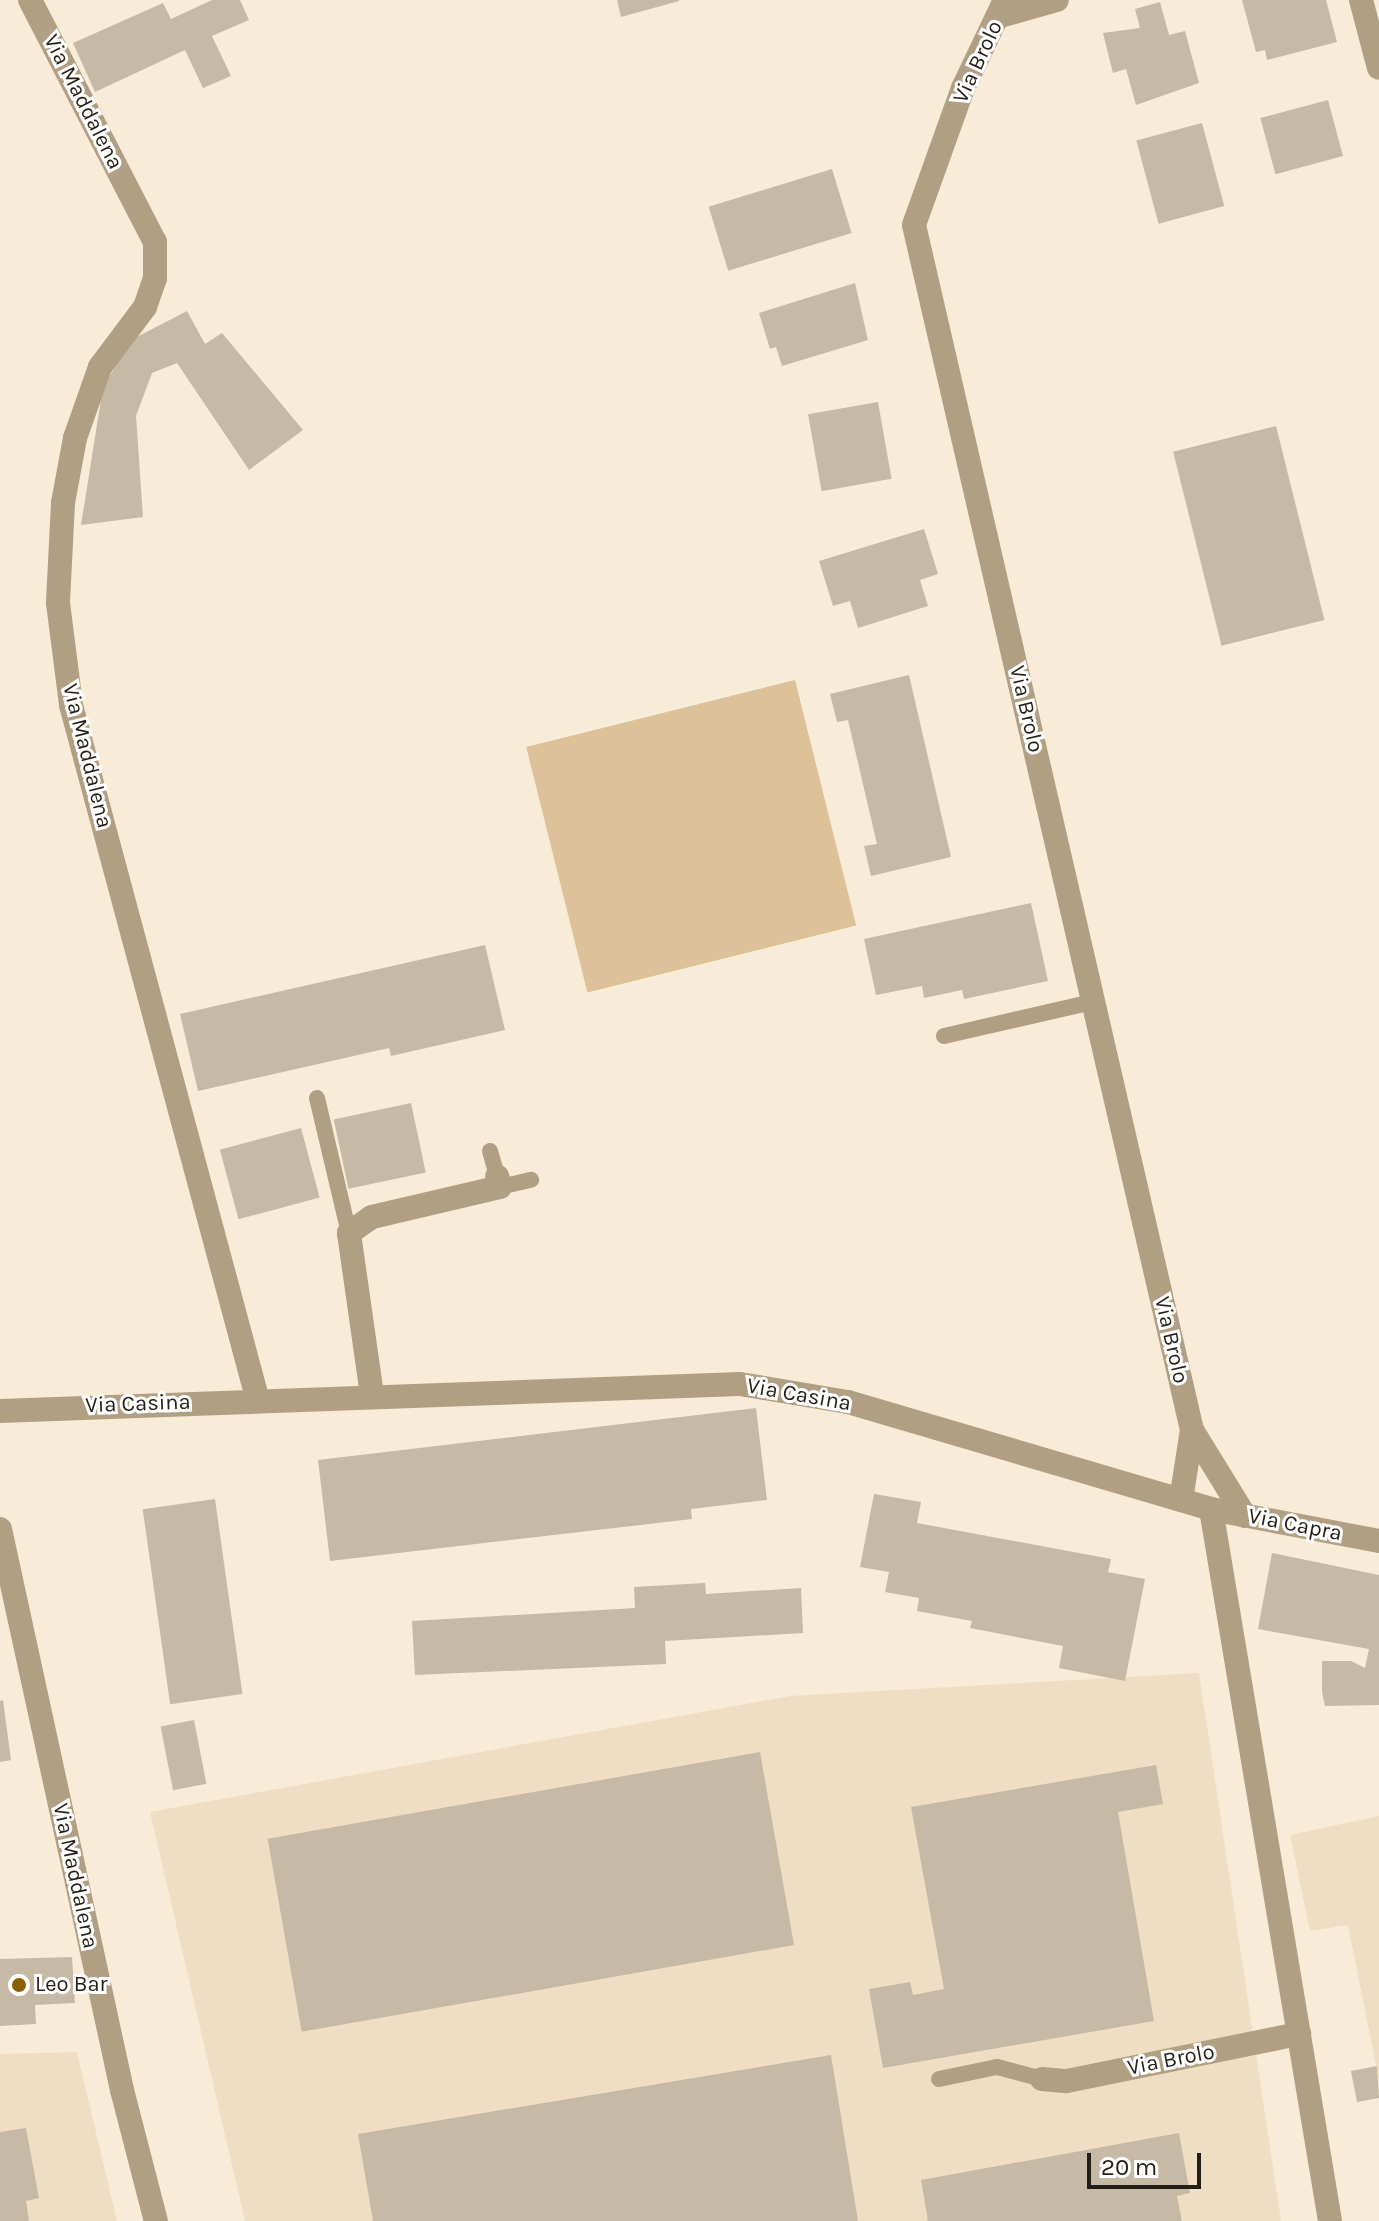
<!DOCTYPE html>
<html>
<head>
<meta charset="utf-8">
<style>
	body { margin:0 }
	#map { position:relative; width:1379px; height:2221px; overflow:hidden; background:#f8ebd7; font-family:Karla,sans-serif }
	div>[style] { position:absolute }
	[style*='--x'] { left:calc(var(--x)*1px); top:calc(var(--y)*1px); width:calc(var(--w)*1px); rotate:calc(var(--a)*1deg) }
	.built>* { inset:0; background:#efdec3 }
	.green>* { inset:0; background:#ddc299; transform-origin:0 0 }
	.building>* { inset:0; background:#c6baa6; transform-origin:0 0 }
	.lane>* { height:16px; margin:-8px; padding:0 8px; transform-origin:8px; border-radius:8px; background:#b19f84 }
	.street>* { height:24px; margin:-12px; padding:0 12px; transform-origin:12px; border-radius:12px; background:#b19f84 }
	.dots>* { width:22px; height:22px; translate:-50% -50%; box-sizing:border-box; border:4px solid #fff; border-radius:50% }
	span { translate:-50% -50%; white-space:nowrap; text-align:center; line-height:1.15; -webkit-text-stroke:6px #fff; paint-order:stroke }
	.street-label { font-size:22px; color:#231f17 }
	.poi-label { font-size:22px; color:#231f17 }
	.left { translate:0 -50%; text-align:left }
	.scale { position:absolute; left:1087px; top:2153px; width:114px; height:36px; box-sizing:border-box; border:4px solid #231f17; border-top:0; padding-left:10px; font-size:24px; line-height:28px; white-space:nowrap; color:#231f17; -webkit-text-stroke:6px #fff; paint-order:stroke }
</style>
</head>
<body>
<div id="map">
	<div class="built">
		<i style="clip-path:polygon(1199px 1673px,1281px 2221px,245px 2221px,150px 1812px,790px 1696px)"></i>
		<i style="clip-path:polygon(1379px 1816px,1379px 2080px,1348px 1925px,1310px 1931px,1290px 1835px)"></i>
		<i style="clip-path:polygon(77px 2052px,117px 2221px,0 2221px,0 2054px)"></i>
	</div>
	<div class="green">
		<i style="left:795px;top:680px;width:253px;height:277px;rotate:76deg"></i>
	</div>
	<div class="building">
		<i style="clip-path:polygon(212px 0,240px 0,249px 20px,212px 36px,231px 76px,203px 88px,185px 50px,95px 92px,73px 43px,163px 3px,171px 19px)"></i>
		<i style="clip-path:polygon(617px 0,679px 0,679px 1px,621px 17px)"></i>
		<i style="clip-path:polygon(1242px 0,1326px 0,1337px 42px,1267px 60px,1265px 50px,1256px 52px)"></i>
		<i style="clip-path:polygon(1160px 2px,1169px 35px,1185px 31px,1199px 83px,1136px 105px,1126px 69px,1113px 73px,1103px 33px,1140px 28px,1135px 9px)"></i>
		<i style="left:1328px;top:100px;width:58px;height:70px;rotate:75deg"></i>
		<i style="left:1202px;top:123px;width:86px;height:68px;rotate:75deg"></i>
		<i style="left:832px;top:169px;width:67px;height:129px;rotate:73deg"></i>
		<i style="clip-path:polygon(855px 283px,868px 340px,782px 366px,776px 347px,770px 349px,759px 313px)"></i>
		<i style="clip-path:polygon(187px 311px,205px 344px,222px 333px,303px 430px,249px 470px,177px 363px,152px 373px,136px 416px,143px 517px,81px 525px,103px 387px,131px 340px)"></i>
		<i style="left:878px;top:402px;width:78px;height:71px;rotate:80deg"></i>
		<i style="left:1276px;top:426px;width:200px;height:106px;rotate:76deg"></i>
		<i style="clip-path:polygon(924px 529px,938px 574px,920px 580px,928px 606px,858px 628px,850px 601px,833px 606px,819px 561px)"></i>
		<i style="clip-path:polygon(909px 675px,951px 857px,871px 876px,864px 846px,877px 844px,848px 720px,837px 722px,830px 694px)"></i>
		<i style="clip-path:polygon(1031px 903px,1048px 981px,964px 999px,962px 990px,924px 998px,922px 986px,876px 995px,864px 939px)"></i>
		<i style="clip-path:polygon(485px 945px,505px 1030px,391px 1056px,389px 1048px,198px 1091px,180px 1014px)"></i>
		<i style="left:411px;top:1103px;width:71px;height:79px;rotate:78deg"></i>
		<i style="left:301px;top:1128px;width:72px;height:84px;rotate:75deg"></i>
		<i style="clip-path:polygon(756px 1408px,767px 1500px,691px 1509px,692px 1519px,330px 1561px,318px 1460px)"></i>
		<i style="clip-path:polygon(874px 1494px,921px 1502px,917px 1523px,1111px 1559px,1108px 1572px,1145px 1579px,1125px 1681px,1059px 1668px,1063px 1646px,970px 1628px,972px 1621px,917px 1611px,919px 1598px,885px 1592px,889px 1572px,860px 1567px)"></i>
		<i style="left:215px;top:1499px;width:197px;height:73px;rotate:82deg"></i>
		<i style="clip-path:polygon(1272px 1553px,1379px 1575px,1379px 1705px,1325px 1706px,1322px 1692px,1322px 1661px,1351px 1661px,1365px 1668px,1369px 1649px,1258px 1629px)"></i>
		<i style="clip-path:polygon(705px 1583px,706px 1594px,801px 1588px,803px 1633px,665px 1641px,666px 1664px,415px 1675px,412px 1621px,635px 1608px,634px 1587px)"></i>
		<i style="clip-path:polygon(3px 1700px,11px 1760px,0 1762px,0 1701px)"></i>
		<i style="left:194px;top:1720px;width:65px;height:34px;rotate:79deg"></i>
		<i style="left:760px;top:1752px;width:196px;height:500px;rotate:80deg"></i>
		<i style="clip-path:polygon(1156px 1765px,1163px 1804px,1118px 1812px,1154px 2021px,883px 2068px,869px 1989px,910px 1982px,913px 1995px,944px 1989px,911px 1807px)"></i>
		<i style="clip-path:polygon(72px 1957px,75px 2003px,35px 2005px,36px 2024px,0 2026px,0 1959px)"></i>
		<i style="clip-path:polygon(831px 2055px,858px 2221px,373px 2221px,358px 2134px)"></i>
		<i style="clip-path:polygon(1377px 2066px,1379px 2098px,1357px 2102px,1351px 2071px)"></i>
		<i style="clip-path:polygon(26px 2128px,39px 2198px,26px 2201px,29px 2221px,0 2221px,0 2132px)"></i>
		<i style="clip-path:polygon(1179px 2133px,1190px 2193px,1177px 2196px,1182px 2221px,928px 2221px,921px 2180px)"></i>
	</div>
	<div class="lane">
		<i style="--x:944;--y:1036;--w:153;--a:-12.9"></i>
		<i style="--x:317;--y:1098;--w:139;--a:76.7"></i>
		<i style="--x:490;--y:1151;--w:26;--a:74"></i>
		<i style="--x:500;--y:1187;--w:32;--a:-13"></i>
		<i style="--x:939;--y:2079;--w:59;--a:-11.7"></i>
		<i style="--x:997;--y:2067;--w:47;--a:14.9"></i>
	</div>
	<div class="street">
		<i style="--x:30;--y:0;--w:272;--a:62.7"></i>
		<i style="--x:155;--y:242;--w:36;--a:90"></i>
		<i style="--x:155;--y:278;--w:31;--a:109"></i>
		<i style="--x:145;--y:307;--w:75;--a:126.9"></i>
		<i style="--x:100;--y:367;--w:75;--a:109.4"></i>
		<i style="--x:75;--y:438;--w:66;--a:100.5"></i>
		<i style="--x:63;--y:503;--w:100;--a:92.9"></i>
		<i style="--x:58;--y:603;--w:103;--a:82.7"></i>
		<i style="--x:71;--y:705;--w:721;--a:74.96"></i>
		<i style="--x:1005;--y:0;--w:98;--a:115.5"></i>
		<i style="--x:963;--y:88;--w:145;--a:109.7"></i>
		<i style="--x:914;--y:225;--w:1237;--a:77.01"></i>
		<i style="--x:1361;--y:0;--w:70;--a:75.2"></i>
		<i style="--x:1000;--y:16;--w:59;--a:-15.7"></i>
		<i style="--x:372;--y:1395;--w:164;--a:-98.1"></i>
		<i style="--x:349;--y:1233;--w:28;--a:-35"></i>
		<i style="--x:372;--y:1217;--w:131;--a:-13.2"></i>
		<i style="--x:500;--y:1187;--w:11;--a:-105"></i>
		<i style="--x:0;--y:1411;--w:740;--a:-2.09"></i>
		<i style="--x:740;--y:1384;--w:109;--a:9.5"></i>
		<i style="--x:848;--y:1402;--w:378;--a:16.4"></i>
		<i style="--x:1211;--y:1509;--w:171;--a:10.8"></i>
		<i style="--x:1181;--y:1500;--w:71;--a:-81.1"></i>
		<i style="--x:1192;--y:1430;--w:101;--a:58.4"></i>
		<i style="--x:1211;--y:1509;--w:722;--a:80.51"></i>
		<i style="--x:0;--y:1529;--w:574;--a:77.73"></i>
		<i style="--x:122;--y:2090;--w:135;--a:75.5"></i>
		<i style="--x:1042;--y:2079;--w:25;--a:5"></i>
		<i style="--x:1067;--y:2081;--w:237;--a:-11.5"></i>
	</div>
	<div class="dots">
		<i style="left:19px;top:1985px;background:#896000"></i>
	</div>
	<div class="street-label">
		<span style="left:978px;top:62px;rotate:-65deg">Via Brolo</span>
		<span style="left:83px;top:102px;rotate:63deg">Via Maddalena</span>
		<span style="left:1026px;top:709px;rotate:77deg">Via Brolo</span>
		<span style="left:87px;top:756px;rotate:76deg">Via Maddalena</span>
		<span style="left:1171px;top:1340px;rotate:77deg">Via Brolo</span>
		<span style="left:799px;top:1395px;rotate:10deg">Via Casina</span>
		<span style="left:138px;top:1404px;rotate:-2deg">Via Casina</span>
		<span style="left:1295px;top:1525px;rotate:11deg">Via Capra</span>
		<span style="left:75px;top:1876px;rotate:78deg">Via Maddalena</span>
		<span style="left:1171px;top:2060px;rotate:-11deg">Via Brolo</span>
	</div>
	<div class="poi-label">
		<span class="left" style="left:35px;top:1985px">Leo Bar</span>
	</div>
	<div class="scale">20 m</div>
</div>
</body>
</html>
